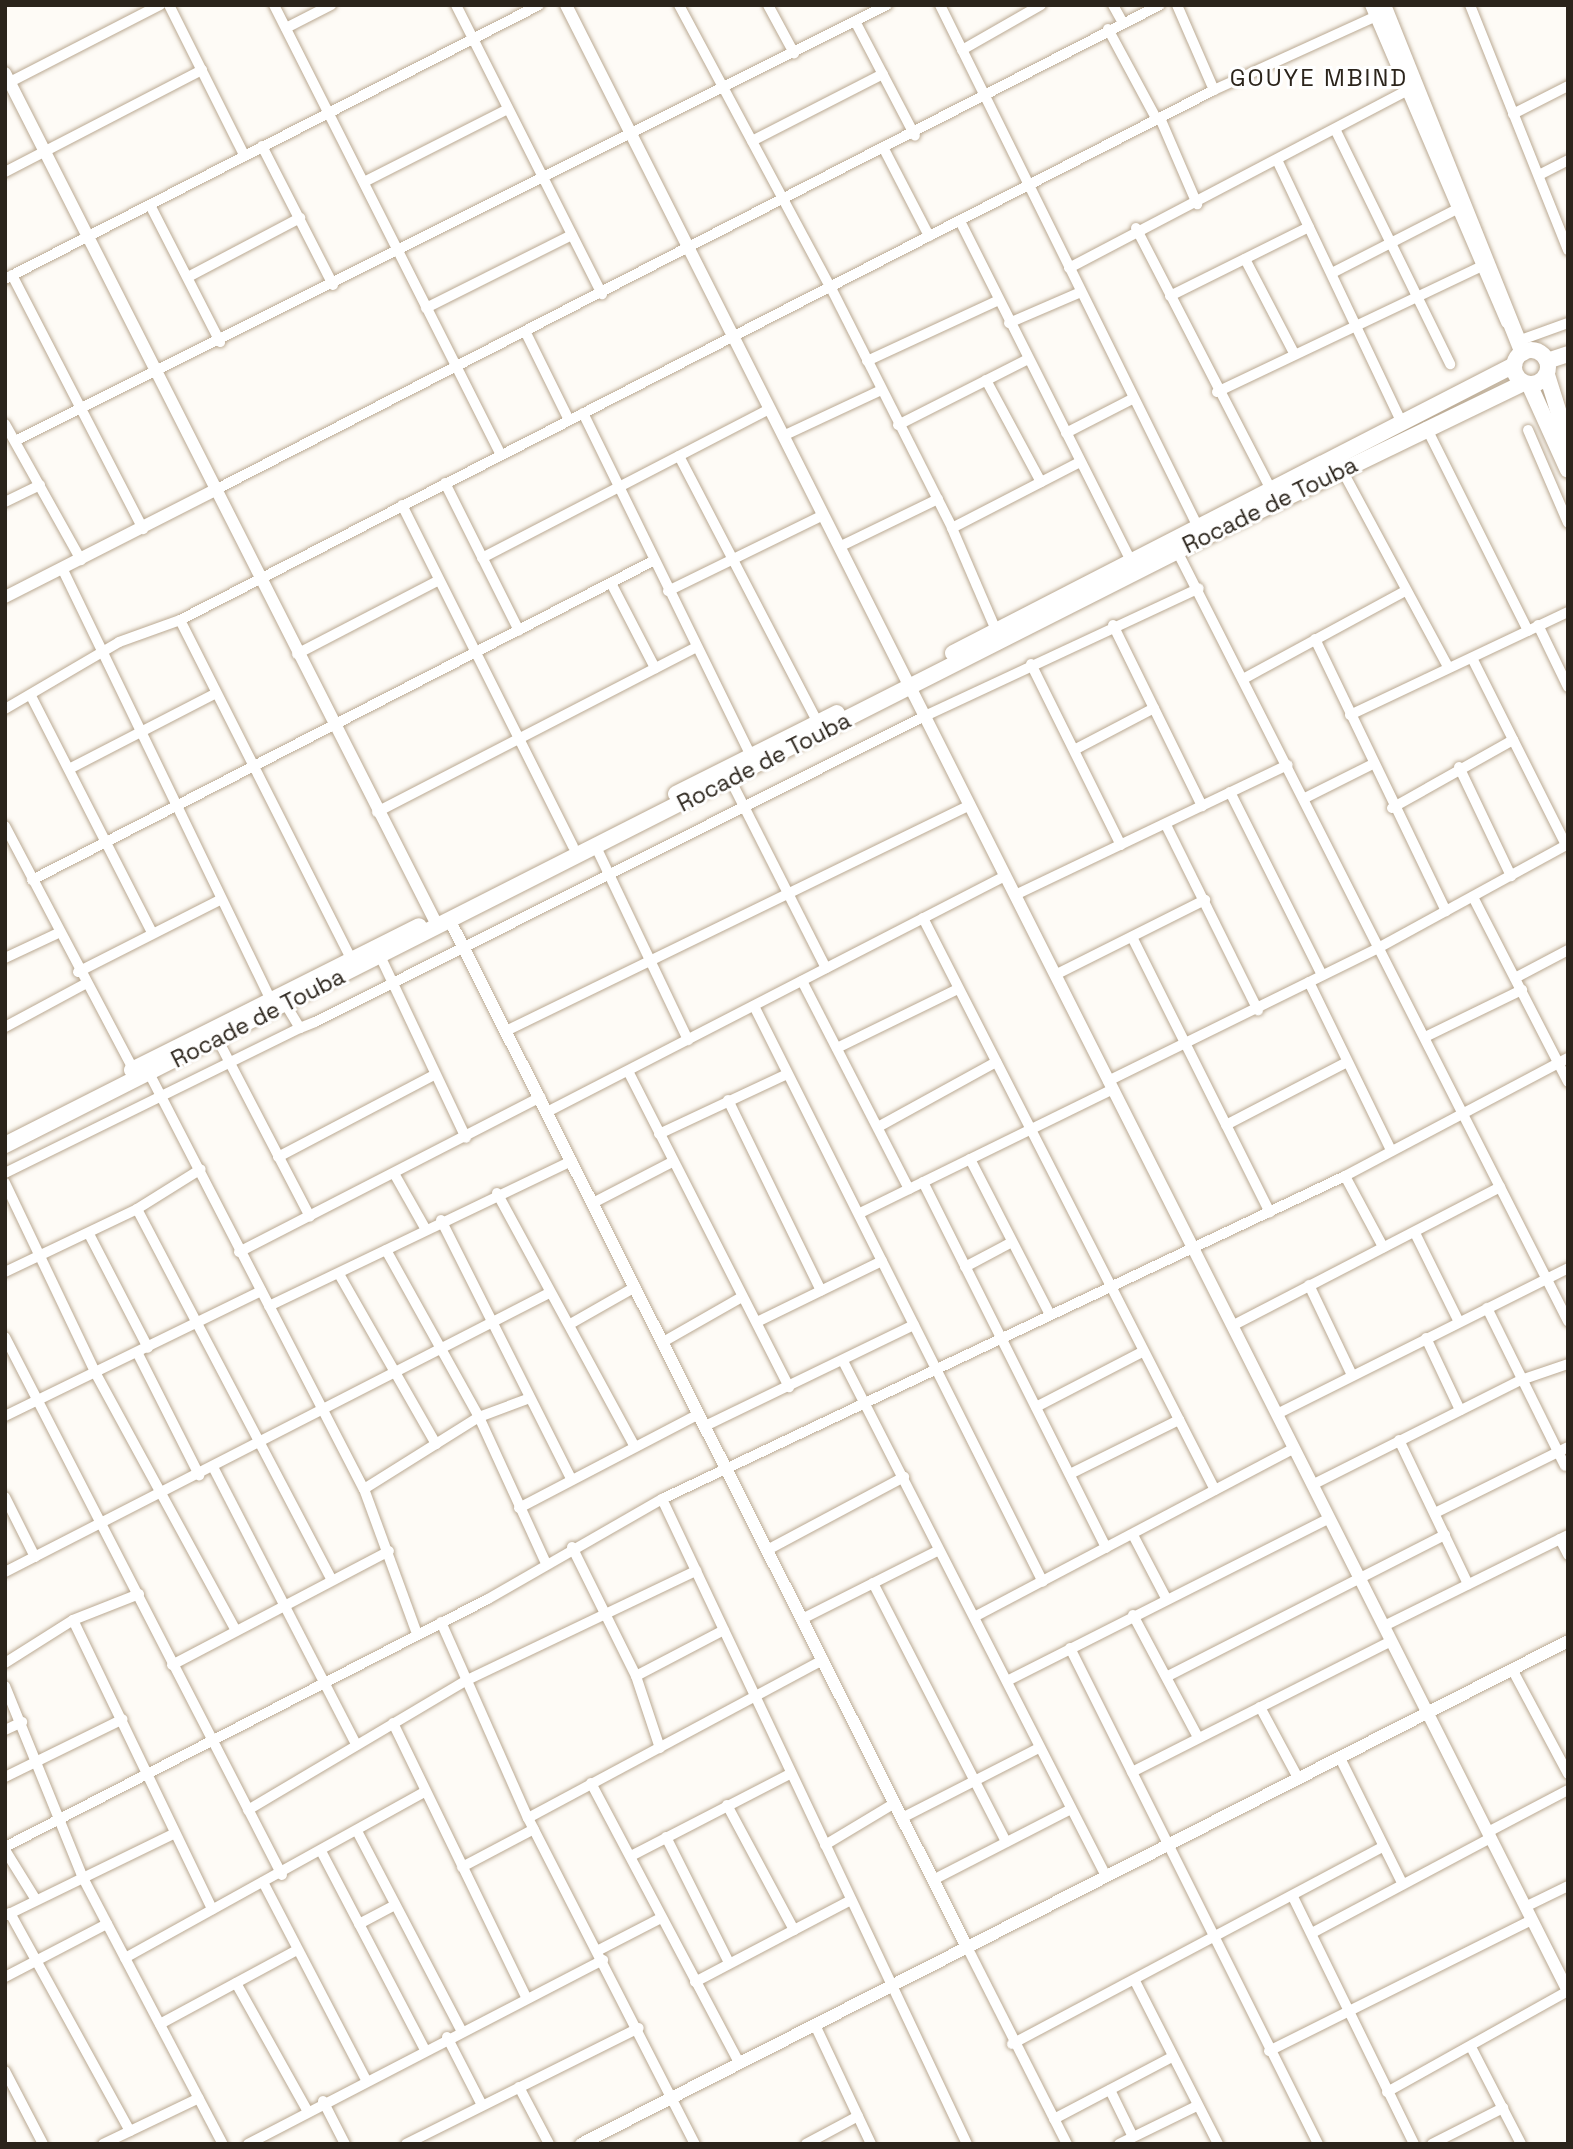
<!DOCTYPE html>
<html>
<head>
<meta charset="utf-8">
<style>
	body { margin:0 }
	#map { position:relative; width:1573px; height:2149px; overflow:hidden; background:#fefbf6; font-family:"Space Grotesk",sans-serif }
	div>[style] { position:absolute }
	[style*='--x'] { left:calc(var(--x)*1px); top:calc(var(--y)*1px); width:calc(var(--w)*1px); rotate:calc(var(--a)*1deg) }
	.roads { filter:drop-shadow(0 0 2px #baa992) drop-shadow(0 0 2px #baa992) }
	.minor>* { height:10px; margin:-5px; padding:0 5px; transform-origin:5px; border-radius:5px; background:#fff }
	.tertiary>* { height:12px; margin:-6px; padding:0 6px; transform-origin:6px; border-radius:6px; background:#fff }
	.primary>* { height:16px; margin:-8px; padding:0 8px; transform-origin:8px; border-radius:8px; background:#fff }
	.primary>.ring { margin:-8px; padding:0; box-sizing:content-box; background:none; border:16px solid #fff; border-radius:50% }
	span { translate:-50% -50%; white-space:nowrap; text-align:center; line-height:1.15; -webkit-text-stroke:6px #fff; paint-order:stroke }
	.street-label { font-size:23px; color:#2b241b }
	.neighbourhood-label { font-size:24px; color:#2b241b; letter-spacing:2px }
	.frame { position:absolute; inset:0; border:7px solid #2b241b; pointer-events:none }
</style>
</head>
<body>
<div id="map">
	<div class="roads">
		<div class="minor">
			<i style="--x:169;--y:5;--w:168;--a:63.4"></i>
			<i style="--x:274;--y:5;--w:504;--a:63.23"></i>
			<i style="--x:456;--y:5;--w:324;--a:63.2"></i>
			<i style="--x:679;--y:5;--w:321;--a:61.8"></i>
			<i style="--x:831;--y:288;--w:269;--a:63.2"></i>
			<i style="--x:952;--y:528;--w:116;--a:66.7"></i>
			<i style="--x:768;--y:5;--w:55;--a:61.6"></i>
			<i style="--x:940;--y:5;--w:587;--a:63.7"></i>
			<i style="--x:1113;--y:5;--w:21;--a:61"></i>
			<i style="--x:1177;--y:5;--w:93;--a:66.5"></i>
			<i style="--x:1370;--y:5;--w:346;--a:66.8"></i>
			<i style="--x:1470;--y:5;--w:264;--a:68.2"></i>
			<i style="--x:856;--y:23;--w:127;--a:62.4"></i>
			<i style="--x:286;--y:28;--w:51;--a:-27.1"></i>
			<i style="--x:1108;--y:29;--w:103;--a:61.7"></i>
			<i style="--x:962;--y:50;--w:91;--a:-29.7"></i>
			<i style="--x:10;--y:82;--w:169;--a:-27.2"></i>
			<i style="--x:1513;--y:114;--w:62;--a:-27"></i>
			<i style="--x:1160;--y:118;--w:94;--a:66.7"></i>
			<i style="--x:1335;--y:129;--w:262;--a:63.9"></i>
			<i style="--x:752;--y:141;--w:147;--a:-27.1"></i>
			<i style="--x:262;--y:146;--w:156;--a:62.9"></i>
			<i style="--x:885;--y:151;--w:96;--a:62.6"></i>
			<i style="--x:1278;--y:162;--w:289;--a:64.6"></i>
			<i style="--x:5;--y:172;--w:222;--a:-27.4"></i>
			<i style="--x:1539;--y:175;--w:33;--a:-27"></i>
			<i style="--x:364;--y:182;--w:161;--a:-26.9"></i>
			<i style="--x:150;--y:205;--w:154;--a:62.9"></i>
			<i style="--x:960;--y:221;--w:381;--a:63.3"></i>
			<i style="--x:1136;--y:228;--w:295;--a:62.7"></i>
			<i style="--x:1245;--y:259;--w:106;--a:62.5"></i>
			<i style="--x:1069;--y:268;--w:392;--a:-27.7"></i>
			<i style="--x:1332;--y:273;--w:138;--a:-27.1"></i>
			<i style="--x:12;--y:275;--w:286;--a:62.7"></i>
			<i style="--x:188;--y:277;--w:127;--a:-27.8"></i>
			<i style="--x:5;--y:279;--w:600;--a:-27.16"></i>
			<i style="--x:1170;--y:296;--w:155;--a:-26.4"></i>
			<i style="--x:426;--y:308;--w:163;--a:-26.6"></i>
			<i style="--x:1009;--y:323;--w:78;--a:-23.3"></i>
			<i style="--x:526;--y:333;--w:97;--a:63.7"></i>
			<i style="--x:1518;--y:341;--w:53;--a:-19.8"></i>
			<i style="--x:867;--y:361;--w:143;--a:-24.8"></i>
			<i style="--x:986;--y:380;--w:116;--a:61.7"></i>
			<i style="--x:1217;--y:392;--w:297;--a:-25.4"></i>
			<i style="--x:583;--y:413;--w:382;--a:63.9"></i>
			<i style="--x:5;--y:424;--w:156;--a:60.8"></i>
			<i style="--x:898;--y:425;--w:146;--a:-26.9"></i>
			<i style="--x:1426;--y:427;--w:228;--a:63.4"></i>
			<i style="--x:1528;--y:430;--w:101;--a:66.7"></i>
			<i style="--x:1066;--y:433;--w:76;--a:-27.2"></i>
			<i style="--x:783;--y:436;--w:108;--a:-25.1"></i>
			<i style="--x:15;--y:441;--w:975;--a:-26.57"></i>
			<i style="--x:679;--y:456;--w:301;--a:62.5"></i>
			<i style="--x:1342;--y:470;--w:224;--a:61.7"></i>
			<i style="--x:445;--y:483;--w:165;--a:63.4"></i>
			<i style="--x:215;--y:490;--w:1062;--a:-27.17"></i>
			<i style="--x:5;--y:502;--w:39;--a:-26"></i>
			<i style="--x:402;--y:505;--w:382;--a:63.4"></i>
			<i style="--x:952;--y:528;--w:144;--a:-27.3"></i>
			<i style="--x:839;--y:547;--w:110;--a:-25.9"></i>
			<i style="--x:1177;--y:551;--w:864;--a:63.08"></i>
			<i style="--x:482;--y:558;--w:324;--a:-27.4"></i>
			<i style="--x:62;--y:568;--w:478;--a:64.2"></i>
			<i style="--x:611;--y:583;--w:96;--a:62.6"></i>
			<i style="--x:668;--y:591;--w:173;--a:-26.1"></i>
			<i style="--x:180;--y:620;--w:377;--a:63.2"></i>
			<i style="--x:1113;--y:625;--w:202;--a:63.8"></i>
			<i style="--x:1538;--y:625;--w:69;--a:64.2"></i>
			<i style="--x:1315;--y:639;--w:302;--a:64.3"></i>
			<i style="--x:297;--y:654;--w:160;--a:-27.5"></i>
			<i style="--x:1472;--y:658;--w:209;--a:63.3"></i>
			<i style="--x:1031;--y:664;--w:202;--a:63.6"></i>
			<i style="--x:1245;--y:678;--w:182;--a:-28.5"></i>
			<i style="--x:31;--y:696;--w:265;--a:62.9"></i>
			<i style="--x:5;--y:709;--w:132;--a:-30.4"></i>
			<i style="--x:119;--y:642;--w:65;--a:-19.8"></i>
			<i style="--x:180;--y:620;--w:1162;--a:-27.14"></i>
			<i style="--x:1214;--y:90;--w:176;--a:-24.5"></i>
			<i style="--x:1350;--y:715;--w:241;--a:-25.3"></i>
			<i style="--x:1076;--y:749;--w:88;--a:-27.7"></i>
			<i style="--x:1459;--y:767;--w:121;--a:64.5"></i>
			<i style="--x:69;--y:769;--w:165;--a:-27.3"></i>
			<i style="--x:730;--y:779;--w:212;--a:63.1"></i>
			<i style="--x:1230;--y:792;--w:205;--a:63.3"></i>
			<i style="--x:1305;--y:798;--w:74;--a:-26.6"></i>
			<i style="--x:1392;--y:808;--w:139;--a:-29.3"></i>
			<i style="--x:377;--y:812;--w:359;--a:-27.3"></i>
			<i style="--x:1166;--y:825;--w:207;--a:63.6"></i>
			<i style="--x:5;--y:826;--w:275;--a:62.2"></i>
			<i style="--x:596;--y:847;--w:214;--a:64.5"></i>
			<i style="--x:32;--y:880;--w:698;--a:-27.19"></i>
			<i style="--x:1015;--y:895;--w:302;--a:-25.5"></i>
			<i style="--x:1473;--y:897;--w:208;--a:62.8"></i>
			<i style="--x:923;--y:918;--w:642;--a:62.96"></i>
			<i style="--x:1132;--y:937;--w:308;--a:63.4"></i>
			<i style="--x:380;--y:956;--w:201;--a:64.7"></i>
			<i style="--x:5;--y:958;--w:56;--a:-25.2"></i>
			<i style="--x:78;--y:972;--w:159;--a:-26.9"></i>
			<i style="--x:1055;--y:975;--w:168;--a:-26.6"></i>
			<i style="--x:1515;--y:978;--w:60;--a:-27.8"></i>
			<i style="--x:802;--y:981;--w:234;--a:62.8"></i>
			<i style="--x:1309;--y:982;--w:187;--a:64"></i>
			<i style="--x:286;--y:1005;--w:27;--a:59"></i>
			<i style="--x:300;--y:1028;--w:16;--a:-22"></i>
			<i style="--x:315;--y:1022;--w:682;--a:-26.64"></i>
			<i style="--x:925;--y:716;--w:302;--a:-25"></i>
			<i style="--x:754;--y:1006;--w:644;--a:63.36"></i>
			<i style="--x:5;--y:1027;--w:91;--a:-28.3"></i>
			<i style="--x:508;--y:1030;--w:514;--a:-25.97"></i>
			<i style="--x:1425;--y:1037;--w:108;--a:-25.9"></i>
			<i style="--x:218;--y:1040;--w:199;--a:62.5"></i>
			<i style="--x:837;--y:1048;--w:135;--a:-26"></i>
			<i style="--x:628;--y:1071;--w:355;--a:63"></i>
			<i style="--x:149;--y:1073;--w:468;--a:62.7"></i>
			<i style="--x:364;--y:1489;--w:154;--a:69.9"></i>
			<i style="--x:1108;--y:1081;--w:303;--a:-26.2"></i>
			<i style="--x:1380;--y:947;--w:214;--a:-28.7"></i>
			<i style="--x:728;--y:1100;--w:212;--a:64"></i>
			<i style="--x:547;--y:1112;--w:515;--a:-27.26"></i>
			<i style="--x:1226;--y:1125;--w:136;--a:-27.5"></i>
			<i style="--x:878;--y:1127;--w:135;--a:-28.8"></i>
			<i style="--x:659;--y:1134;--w:141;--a:-25.1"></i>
			<i style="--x:278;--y:1157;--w:176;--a:-27.7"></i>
			<i style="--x:970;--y:1159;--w:173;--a:62.8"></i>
			<i style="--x:5;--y:1173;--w:329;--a:-26.2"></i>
			<i style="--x:395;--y:1175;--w:61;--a:60.5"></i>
			<i style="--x:1345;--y:1176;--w:81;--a:61.8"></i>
			<i style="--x:923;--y:1182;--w:409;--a:63.4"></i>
			<i style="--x:5;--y:1183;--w:212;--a:64.5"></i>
			<i style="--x:96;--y:1374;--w:288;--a:61.4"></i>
			<i style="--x:497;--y:1193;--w:289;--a:61.5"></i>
			<i style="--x:593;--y:1203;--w:89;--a:-27.4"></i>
			<i style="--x:137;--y:1209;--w:418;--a:62.3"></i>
			<i style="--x:860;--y:1213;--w:282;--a:-26.1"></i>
			<i style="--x:441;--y:1220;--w:287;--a:63.3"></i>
			<i style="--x:1415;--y:1233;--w:99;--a:63.7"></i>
			<i style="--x:89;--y:1234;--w:128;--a:62.6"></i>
			<i style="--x:386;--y:1250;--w:191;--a:60.9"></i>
			<i style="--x:479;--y:1417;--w:158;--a:65.4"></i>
			<i style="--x:239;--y:1252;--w:339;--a:-27.2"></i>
			<i style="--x:965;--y:1267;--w:53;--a:-28"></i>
			<i style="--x:5;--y:1272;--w:146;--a:-25.5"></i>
			<i style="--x:137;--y:1209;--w:75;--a:-32"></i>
			<i style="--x:339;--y:1274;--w:196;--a:60.3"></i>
			<i style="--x:1309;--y:1285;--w:100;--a:64.5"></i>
			<i style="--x:269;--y:1306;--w:336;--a:-25.6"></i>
			<i style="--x:1487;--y:1308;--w:176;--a:63.7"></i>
			<i style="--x:757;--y:1322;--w:139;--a:-26"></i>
			<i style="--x:572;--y:1323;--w:73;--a:-29.7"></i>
			<i style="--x:1232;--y:1326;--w:302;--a:-27.4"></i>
			<i style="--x:5;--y:1337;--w:605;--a:62.76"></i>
			<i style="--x:1426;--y:1338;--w:80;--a:64.7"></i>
			<i style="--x:663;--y:1342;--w:91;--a:-29.7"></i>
			<i style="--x:138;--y:1354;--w:136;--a:63.2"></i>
			<i style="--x:843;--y:1361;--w:578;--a:62.95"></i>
			<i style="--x:1036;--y:1407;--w:119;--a:-27.4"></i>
			<i style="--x:1277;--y:1414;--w:326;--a:-26.6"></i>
			<i style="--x:5;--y:1416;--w:285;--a:-26"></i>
			<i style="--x:705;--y:1426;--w:232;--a:-25.8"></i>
			<i style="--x:1399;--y:1440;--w:160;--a:64.4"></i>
			<i style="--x:213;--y:1467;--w:312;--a:62.7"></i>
			<i style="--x:1070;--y:1474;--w:122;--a:-26.4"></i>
			<i style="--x:1312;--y:1485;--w:234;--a:-26.7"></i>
			<i style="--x:1521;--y:1380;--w:50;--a:-18.8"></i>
			<i style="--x:364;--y:1489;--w:136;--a:-32.1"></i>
			<i style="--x:479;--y:1417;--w:54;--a:-20.4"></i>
			<i style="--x:5;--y:1497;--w:67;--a:63.4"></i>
			<i style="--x:662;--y:1499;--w:713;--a:64.69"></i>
			<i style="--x:519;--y:1508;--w:203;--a:-27.6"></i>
			<i style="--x:1435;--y:1513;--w:148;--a:-26.4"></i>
			<i style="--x:1133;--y:1535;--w:71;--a:62.4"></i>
			<i style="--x:1560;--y:1539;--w:18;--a:63"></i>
			<i style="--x:572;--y:1547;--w:144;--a:63.6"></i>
			<i style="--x:636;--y:1676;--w:76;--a:71.6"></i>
			<i style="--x:771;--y:1548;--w:151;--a:-28.1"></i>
			<i style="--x:5;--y:1572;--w:611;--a:-27.15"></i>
			<i style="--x:873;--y:1583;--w:291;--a:62.8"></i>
			<i style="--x:1133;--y:1615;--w:138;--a:62"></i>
			<i style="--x:976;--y:1616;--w:360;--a:-27.8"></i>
			<i style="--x:802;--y:1619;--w:153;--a:-26.7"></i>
			<i style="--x:73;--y:1620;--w:321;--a:64.3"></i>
			<i style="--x:441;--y:1622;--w:214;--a:66.1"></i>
			<i style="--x:528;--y:1818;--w:366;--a:62.9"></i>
			<i style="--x:1384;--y:1626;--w:205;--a:-26.3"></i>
			<i style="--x:1070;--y:1648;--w:555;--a:63.43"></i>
			<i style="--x:5;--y:1663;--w:80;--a:-32.3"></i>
			<i style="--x:73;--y:1620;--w:71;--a:-21.5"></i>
			<i style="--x:172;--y:1665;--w:245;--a:-27.7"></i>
			<i style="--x:1512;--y:1669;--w:119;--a:61.9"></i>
			<i style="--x:636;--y:1676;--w:99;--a:-27.6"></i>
			<i style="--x:1168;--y:1676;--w:311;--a:-27"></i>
			<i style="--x:1007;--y:1681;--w:361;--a:-26.8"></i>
			<i style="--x:5;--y:1686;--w:205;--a:67.9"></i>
			<i style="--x:82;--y:1876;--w:303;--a:62.3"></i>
			<i style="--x:1260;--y:1707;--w:81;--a:61.8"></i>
			<i style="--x:393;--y:1723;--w:305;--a:64.1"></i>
			<i style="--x:5;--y:1730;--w:19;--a:-25"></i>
			<i style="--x:1340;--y:1758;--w:140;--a:63.6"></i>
			<i style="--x:1132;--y:1772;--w:290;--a:-26.8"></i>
			<i style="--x:5;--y:1777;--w:131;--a:-26.2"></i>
			<i style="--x:591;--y:1783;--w:317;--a:62.1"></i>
			<i style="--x:727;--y:1805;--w:142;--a:61.8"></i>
			<i style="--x:248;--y:1810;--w:255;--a:-30.7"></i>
			<i style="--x:467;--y:1680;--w:254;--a:-25.5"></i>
			<i style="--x:528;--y:1818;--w:335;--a:-28.2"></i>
			<i style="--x:902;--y:1818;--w:154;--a:-27.1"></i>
			<i style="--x:357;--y:1831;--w:225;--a:62.4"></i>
			<i style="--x:1488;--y:1832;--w:90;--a:-27.7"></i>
			<i style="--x:666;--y:1837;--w:141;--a:63.4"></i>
			<i style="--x:825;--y:1845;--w:82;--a:-31"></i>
			<i style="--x:5;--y:1847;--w:543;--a:-27.18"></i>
			<i style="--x:488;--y:1599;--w:201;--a:-29.9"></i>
			<i style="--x:662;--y:1499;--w:756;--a:-25.31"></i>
			<i style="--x:1345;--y:1176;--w:252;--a:-27.9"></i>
			<i style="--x:5;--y:1850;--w:59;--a:58.2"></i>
			<i style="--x:321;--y:1851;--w:222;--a:62.4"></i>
			<i style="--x:631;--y:1856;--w:179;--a:-27.3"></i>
			<i style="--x:462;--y:1867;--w:81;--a:-27.8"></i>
			<i style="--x:933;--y:1880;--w:155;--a:-27.2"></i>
			<i style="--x:263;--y:1882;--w:221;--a:62.5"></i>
			<i style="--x:1294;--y:1899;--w:273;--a:63.9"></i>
			<i style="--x:1525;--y:1907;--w:48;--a:-26"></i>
			<i style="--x:10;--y:1913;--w:249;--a:61.2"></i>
			<i style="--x:7;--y:1915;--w:185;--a:-26"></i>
			<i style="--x:359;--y:1924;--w:41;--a:-27.8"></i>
			<i style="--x:1312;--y:1933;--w:203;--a:-28"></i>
			<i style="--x:967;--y:1947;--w:221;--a:63.1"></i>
			<i style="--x:597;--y:1951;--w:72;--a:-27.3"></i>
			<i style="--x:125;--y:1958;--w:343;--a:-29"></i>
			<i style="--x:5;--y:1977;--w:115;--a:-27.5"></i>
			<i style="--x:1135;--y:1981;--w:183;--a:63"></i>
			<i style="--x:695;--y:1982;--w:176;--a:-27.7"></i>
			<i style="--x:236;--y:1983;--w:145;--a:60.8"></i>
			<i style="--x:160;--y:2024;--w:156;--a:-28.4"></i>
			<i style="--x:815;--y:2025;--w:132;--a:64.8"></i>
			<i style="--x:447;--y:2037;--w:76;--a:62.8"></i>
			<i style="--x:1012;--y:2044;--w:419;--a:-28"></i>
			<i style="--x:1471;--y:2047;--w:109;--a:62.7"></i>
			<i style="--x:1269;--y:2051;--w:294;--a:-26.5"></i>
			<i style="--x:5;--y:2071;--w:82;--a:62.5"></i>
			<i style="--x:519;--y:2087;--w:64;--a:62.2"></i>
			<i style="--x:1110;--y:2090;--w:52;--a:63.9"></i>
			<i style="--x:1387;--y:2092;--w:207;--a:-29.2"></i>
			<i style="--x:323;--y:2101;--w:48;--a:62.9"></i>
			<i style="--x:1054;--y:2119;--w:133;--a:-27.7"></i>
			<i style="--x:103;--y:2144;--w:106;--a:-25.6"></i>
			<i style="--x:248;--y:2144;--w:400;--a:-27.4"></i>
			<i style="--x:406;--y:2144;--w:260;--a:-26.5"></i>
			<i style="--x:806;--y:2144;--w:59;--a:-28.3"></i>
			<i style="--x:1119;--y:2144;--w:87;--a:-26"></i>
			<i style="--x:1432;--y:2144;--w:80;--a:-26.9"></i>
		</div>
		<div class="tertiary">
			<i style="--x:566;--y:5;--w:2224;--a:63.23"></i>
			<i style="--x:5;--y:73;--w:957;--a:63.11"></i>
			<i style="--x:5;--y:597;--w:236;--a:-27"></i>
			<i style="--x:450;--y:921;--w:1149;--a:63.26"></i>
			<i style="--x:581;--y:2144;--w:1108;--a:-27"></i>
		</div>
		<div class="primary">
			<i style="--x:1383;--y:5;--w:375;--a:68.1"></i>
			<i class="ring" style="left:1514px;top:350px;width:18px;height:18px"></i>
			<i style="--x:1547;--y:361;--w:22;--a:-18"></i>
			<i style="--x:1547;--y:375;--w:70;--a:72.6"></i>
			<i style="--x:1529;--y:384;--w:94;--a:65.6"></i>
			<i style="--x:953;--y:653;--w:631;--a:-27.17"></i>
			<i style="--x:676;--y:794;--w:180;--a:-26.7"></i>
			<i style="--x:132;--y:1070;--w:321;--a:-26.6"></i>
			<i style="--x:5;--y:1145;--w:1343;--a:-26.87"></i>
			<i style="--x:1203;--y:538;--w:356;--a:-25.8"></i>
		</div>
	</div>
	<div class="street-label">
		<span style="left:1270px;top:505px;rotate:-26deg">Rocade de Touba</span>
		<span style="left:764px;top:762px;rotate:-27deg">Rocade de Touba</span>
		<span style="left:258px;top:1018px;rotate:-27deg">Rocade de Touba</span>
	</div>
	<div class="neighbourhood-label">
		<span style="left:1319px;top:78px">GOUYE MBIND</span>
	</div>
	<div class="frame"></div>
</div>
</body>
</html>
